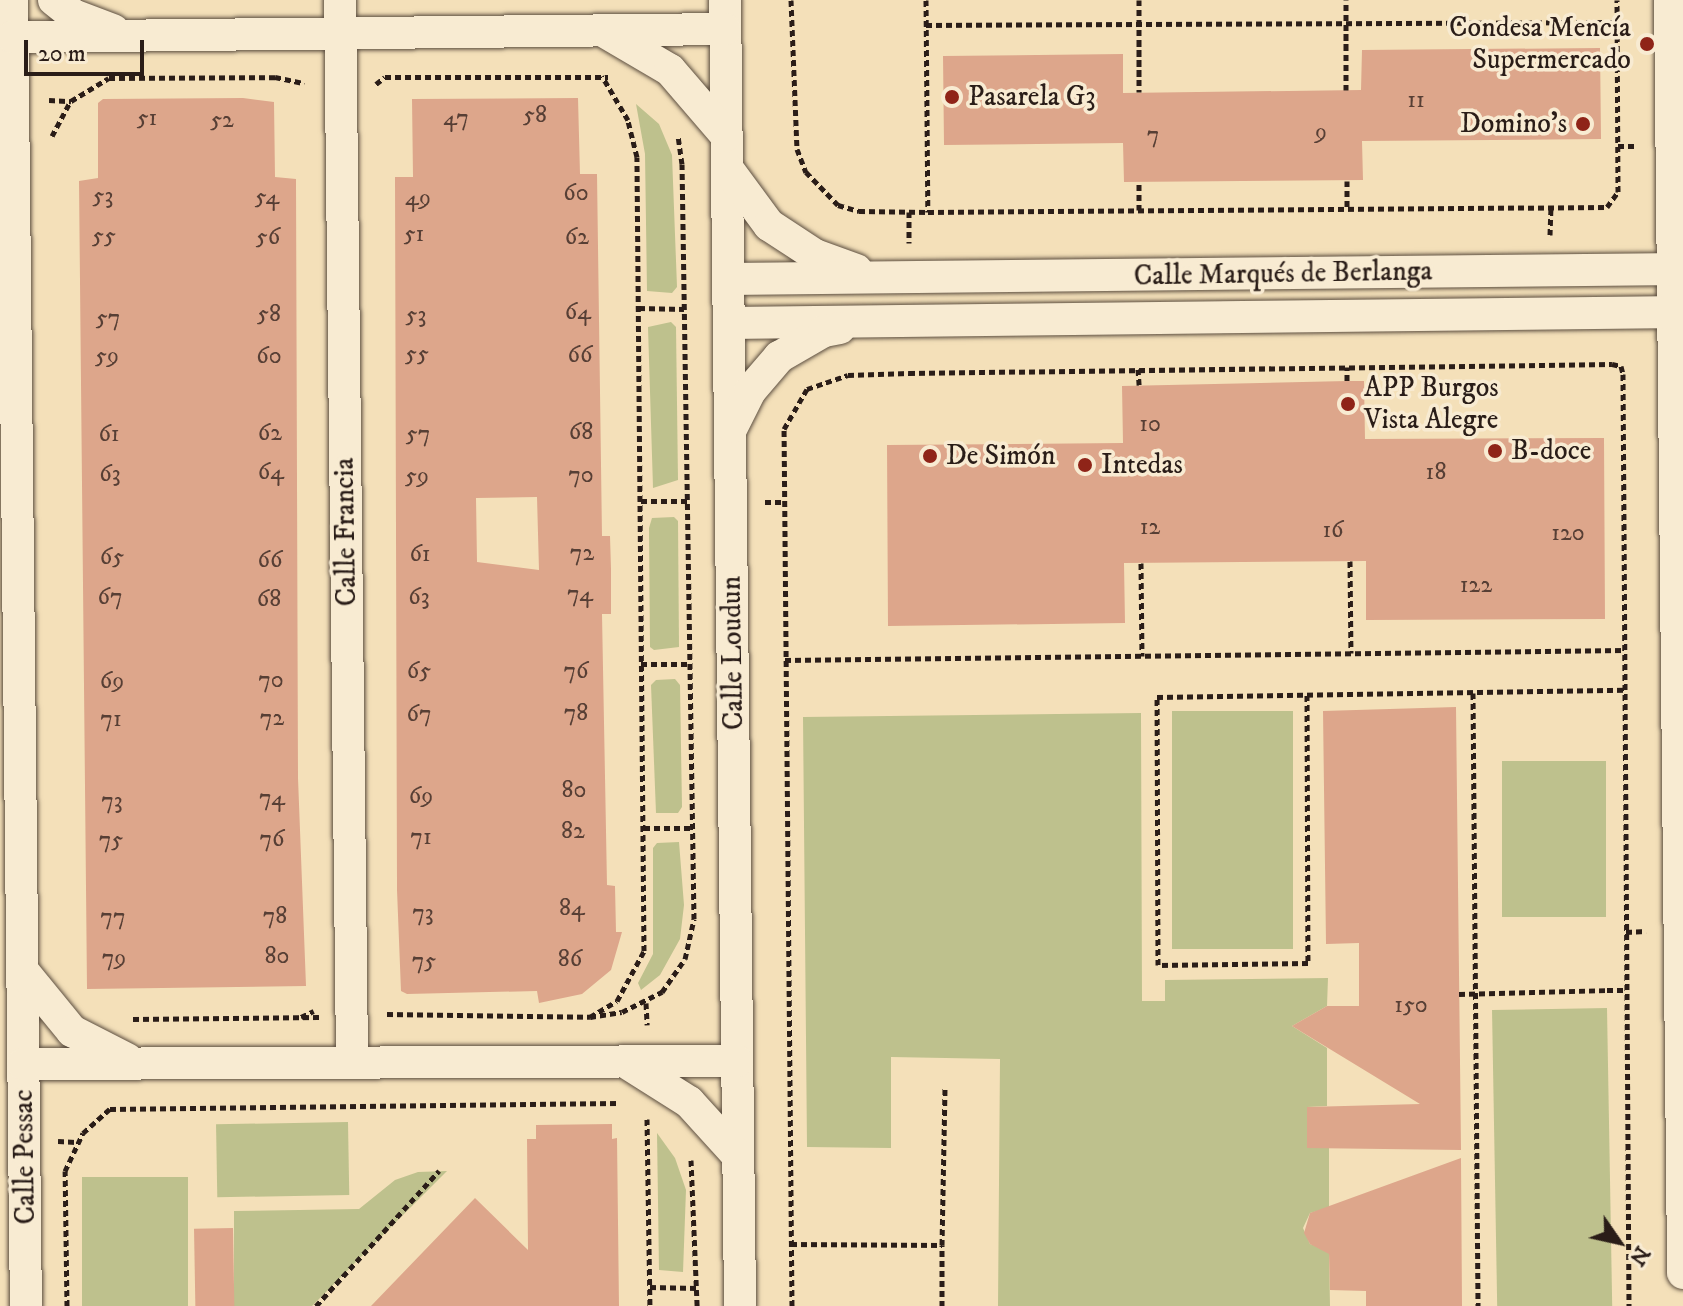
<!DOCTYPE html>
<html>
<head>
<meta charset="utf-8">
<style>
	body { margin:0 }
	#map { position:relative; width:1683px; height:1306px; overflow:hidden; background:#f4e0b9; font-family:"IM FELL DW Pica",serif }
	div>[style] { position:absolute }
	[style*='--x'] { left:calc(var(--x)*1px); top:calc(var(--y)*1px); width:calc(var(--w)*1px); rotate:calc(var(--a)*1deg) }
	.green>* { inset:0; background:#bec18d; transform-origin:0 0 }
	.building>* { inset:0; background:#dda68b; transform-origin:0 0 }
	.path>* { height:5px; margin-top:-2.5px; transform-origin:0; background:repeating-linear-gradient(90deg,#2a1d18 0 6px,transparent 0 10px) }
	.roads { filter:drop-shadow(0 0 2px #5c4e40) drop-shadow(0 0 2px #5c4e40) }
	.street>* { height:32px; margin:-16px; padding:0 16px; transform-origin:16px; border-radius:16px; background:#f8ebd2 }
	.path-bridge>* { height:5px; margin-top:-2.5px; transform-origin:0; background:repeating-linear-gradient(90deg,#2a1d18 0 6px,transparent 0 10px) }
	.dots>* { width:22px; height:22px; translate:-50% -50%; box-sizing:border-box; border:4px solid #f8ebd2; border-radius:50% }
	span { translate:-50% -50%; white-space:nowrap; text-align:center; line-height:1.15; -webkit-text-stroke:7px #f8ebd2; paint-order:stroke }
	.number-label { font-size:24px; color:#573f35 }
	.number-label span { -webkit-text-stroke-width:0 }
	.poi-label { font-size:28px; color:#2a1d18 }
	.right { translate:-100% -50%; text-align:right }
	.left { translate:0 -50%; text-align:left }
	.street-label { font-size:28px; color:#2a1d18 }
	.north { position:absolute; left:1579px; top:1202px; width:80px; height:80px; -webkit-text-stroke:6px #f8ebd2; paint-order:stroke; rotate:124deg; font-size:22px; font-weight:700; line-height:32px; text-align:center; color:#2a1d18 }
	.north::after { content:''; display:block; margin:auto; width:28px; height:36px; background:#2a1d18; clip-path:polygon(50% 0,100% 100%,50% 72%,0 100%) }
	.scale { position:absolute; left:24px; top:40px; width:120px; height:36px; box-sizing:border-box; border:4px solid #2a1d18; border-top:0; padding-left:10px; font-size:24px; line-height:28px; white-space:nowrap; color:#2a1d18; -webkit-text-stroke:6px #f8ebd2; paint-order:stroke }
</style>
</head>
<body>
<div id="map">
	<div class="green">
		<i style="clip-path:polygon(636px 104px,659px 124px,672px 155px,677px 287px,672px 293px,647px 291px,645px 154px)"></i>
		<i style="clip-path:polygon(671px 322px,676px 327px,678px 480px,653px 488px,648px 327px)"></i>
		<i style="clip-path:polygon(674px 517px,678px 521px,679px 647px,654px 650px,650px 647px,649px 528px,652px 518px)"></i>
		<i style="clip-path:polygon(675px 679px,680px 685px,682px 807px,678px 813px,656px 813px,651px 685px,656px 680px)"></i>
		<i style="left:1293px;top:711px;width:238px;height:121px;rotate:90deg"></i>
		<i style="clip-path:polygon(1141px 713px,1142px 1001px,1165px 1001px,1165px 980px,1328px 978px,1327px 1006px,1292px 1026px,1327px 1048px,1327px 1106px,1307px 1107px,1307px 1148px,1329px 1148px,1329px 1208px,1310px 1213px,1303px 1228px,1310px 1244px,1329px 1250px,1330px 1306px,998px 1306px,1000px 1059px,891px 1057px,891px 1148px,807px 1147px,803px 717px)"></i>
		<i style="left:1606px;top:761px;width:156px;height:104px;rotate:90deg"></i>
		<i style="clip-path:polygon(679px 842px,684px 905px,680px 939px,660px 975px,641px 990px,638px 983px,653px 954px,653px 848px,657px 843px)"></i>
		<i style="left:1607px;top:1008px;width:298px;height:115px;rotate:89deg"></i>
		<i style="left:348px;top:1122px;width:73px;height:132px;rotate:89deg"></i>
		<i style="clip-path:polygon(657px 1133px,675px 1158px,686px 1190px,683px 1272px,659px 1270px)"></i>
		<i style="clip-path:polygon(447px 1171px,312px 1306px,234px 1306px,234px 1211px,359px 1209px,395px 1180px,418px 1172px)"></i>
		<i style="left:82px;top:1177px;width:106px;height:129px"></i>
	</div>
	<div class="building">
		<i style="clip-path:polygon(1600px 48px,1601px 139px,1362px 141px,1363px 180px,1124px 182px,1123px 143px,944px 145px,943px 56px,1123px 54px,1123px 93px,1361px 90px,1362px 50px)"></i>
		<i style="clip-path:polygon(243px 98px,274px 102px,275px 177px,296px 179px,298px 778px,306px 986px,87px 989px,79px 181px,98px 178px,98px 103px,103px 99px)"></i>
		<i style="clip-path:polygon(evenodd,578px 98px,580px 174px,597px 174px,602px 536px,610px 536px,611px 569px,611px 614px,602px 614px,607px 885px,615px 886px,616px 932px,622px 932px,611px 970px,582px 994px,539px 1003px,537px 991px,407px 994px,401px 991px,397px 890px,395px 177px,413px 177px,412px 99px,578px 98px,537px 497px,539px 570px,477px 562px,476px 498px,537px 497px)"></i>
		<i style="clip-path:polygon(1347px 381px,1364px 381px,1365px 439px,1604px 438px,1605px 619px,1366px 620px,1366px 561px,1124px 563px,1125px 623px,888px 626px,887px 445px,1123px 443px,1122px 386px)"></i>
		<i style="clip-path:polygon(1456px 707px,1461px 1150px,1307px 1148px,1307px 1107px,1420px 1104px,1292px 1026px,1327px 1006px,1359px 1006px,1359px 943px,1326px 944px,1323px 711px)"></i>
		<i style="clip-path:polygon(612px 1124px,612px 1139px,617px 1138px,619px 1306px,371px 1306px,475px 1198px,528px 1250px,527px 1139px,536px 1139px,536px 1125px)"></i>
		<i style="clip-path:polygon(1461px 1158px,1462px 1306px,1366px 1306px,1366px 1291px,1330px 1290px,1329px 1254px,1310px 1244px,1304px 1233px,1310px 1213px)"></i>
		<i style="left:233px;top:1228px;width:78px;height:39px;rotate:89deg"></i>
	</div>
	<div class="path">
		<i style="--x:791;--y:0;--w:149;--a:87.7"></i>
		<i style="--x:797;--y:149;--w:25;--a:69"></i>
		<i style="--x:806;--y:172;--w:46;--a:45.9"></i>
		<i style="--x:838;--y:205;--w:22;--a:16"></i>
		<i style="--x:859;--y:211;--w:69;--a:0.8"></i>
		<i style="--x:928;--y:212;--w:679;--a:-0.42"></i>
		<i style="--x:1607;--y:207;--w:19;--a:-54"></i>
		<i style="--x:1618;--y:192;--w:192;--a:-90.3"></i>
		<i style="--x:926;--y:0;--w:212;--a:89.5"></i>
		<i style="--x:1139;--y:0;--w:92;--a:90"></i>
		<i style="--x:926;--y:25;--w:691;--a:-0.25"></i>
		<i style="--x:376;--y:84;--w:11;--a:-38"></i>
		<i style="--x:385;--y:77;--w:223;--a:0"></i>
		<i style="--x:1346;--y:90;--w:90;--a:-90"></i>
		<i style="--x:49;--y:100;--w:22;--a:3"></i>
		<i style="--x:52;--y:136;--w:40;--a:-62"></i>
		<i style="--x:71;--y:101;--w:44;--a:-31.2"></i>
		<i style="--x:109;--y:78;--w:166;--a:-0.3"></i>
		<i style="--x:275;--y:77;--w:30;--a:12"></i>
		<i style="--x:1618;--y:146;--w:20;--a:0"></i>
		<i style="--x:1347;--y:181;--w:27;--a:90"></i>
		<i style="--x:1139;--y:210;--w:28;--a:-90"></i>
		<i style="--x:909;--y:212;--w:31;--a:90"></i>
		<i style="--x:1550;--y:235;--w:27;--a:-88"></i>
		<i style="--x:639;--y:308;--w:45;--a:1.3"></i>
		<i style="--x:1138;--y:369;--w:16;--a:86"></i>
		<i style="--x:1347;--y:381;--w:14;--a:-90"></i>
		<i style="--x:641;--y:501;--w:46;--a:0"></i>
		<i style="--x:765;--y:502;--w:19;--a:0"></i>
		<i style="--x:1350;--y:561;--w:92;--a:89.4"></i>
		<i style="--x:1141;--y:563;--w:93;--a:89.4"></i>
		<i style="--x:785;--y:660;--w:840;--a:-0.68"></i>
		<i style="--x:641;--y:664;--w:49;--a:0"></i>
		<i style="--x:1473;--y:693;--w:613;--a:89.53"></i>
		<i style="--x:1307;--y:695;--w:268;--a:89.8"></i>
		<i style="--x:1308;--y:963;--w:150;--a:179.2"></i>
		<i style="--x:1158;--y:965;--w:268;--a:-90.2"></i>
		<i style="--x:1157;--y:697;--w:469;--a:-0.9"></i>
		<i style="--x:644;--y:828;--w:49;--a:0"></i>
		<i style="--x:1626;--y:932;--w:20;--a:-3"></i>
		<i style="--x:1607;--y:990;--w:19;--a:0"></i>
		<i style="--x:646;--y:1003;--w:22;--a:87"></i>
		<i style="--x:387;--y:1014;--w:203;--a:0.8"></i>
		<i style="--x:590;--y:1017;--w:31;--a:-31"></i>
		<i style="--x:617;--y:1001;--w:57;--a:-61.6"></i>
		<i style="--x:644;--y:951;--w:794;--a:-90.51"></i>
		<i style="--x:637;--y:157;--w:38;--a:-104"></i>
		<i style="--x:628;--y:120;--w:51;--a:-120.6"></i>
		<i style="--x:301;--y:1017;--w:14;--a:-25"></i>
		<i style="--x:590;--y:1017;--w:32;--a:-9"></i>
		<i style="--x:622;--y:1012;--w:45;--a:-26.6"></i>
		<i style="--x:662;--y:992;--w:40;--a:-55.1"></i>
		<i style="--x:685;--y:959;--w:41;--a:-77.3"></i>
		<i style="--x:694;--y:919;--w:755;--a:-90.91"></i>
		<i style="--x:682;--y:164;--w:28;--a:-98"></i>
		<i style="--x:133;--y:1019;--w:186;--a:-0.6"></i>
		<i style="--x:647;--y:1119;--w:187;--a:89.1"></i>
		<i style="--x:58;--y:1141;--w:18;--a:3"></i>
		<i style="--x:691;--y:1160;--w:146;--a:87.6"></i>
		<i style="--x:791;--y:1244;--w:151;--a:0.4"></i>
		<i style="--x:942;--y:1245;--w:158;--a:-88.9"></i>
		<i style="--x:650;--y:1287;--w:47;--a:1.2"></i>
		<i style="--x:67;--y:1306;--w:135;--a:-90.8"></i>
		<i style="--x:65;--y:1171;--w:42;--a:-64.7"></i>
		<i style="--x:83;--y:1133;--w:36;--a:-42"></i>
		<i style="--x:110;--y:1109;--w:509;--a:-0.68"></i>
		<i style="--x:316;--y:1306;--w:183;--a:-47.7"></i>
		<i style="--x:792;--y:1306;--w:877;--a:-90.52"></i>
		<i style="--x:784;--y:429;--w:46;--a:-60.1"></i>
		<i style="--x:807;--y:389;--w:43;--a:-18.9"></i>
		<i style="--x:848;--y:375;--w:61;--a:-1.9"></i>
		<i style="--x:909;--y:373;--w:703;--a:-0.73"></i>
		<i style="--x:1612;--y:364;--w:9;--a:13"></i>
		<i style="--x:1621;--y:366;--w:8;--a:76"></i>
		<i style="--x:1623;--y:374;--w:932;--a:89.63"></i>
		<i style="--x:942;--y:1306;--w:61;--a:-90"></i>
	</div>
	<div class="roads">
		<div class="street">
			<i style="--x:12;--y:0;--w:1306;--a:89.39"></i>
			<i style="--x:54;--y:0;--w:24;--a:38"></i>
			<i style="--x:73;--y:15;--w:43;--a:20.6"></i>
			<i style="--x:340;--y:0;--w:1063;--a:89.35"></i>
			<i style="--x:725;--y:0;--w:1306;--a:89.34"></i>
			<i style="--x:1670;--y:0;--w:1273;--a:89.41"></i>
			<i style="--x:605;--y:32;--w:75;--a:30.3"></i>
			<i style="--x:670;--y:70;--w:86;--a:49.3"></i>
			<i style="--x:12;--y:37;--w:713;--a:-0.64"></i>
			<i style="--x:727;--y:168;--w:71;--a:53.6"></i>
			<i style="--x:769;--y:225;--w:55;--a:33.1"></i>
			<i style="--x:815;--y:255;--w:44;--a:20.1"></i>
			<i style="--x:728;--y:279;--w:955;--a:-0.6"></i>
			<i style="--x:729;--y:323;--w:954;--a:-0.66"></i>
			<i style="--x:732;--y:427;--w:40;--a:-63.4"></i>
			<i style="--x:750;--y:391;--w:45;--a:-49.5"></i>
			<i style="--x:779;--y:357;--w:52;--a:-30"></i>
			<i style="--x:824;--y:331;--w:16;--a:-11"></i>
			<i style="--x:22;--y:970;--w:79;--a:50.7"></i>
			<i style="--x:72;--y:1031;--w:62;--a:27"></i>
			<i style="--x:627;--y:1063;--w:73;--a:32.2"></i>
			<i style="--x:689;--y:1102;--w:73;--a:47.8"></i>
			<i style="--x:23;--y:1064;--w:714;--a:-0.24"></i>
		</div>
	</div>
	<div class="path-bridge">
		<i style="--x:1459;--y:994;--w:148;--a:-1.5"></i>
	</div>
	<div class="dots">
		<i style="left:1647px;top:44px;background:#8f2418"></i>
		<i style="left:952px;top:97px;background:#8f2418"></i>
		<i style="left:1583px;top:124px;background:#8f2418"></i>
		<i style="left:1348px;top:404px;background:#8f2418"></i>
		<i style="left:1495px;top:451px;background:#8f2418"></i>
		<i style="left:930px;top:456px;background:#8f2418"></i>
		<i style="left:1085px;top:465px;background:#8f2418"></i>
	</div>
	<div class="number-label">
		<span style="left:1416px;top:101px">11</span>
		<span style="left:535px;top:116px">58</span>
		<span style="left:147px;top:119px">51</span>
		<span style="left:456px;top:119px">47</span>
		<span style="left:222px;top:121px">52</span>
		<span style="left:1321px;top:133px">9</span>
		<span style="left:1153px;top:136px">7</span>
		<span style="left:576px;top:194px">60</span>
		<span style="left:103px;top:197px">53</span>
		<span style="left:267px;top:198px">54</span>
		<span style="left:418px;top:199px">49</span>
		<span style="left:414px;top:235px">51</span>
		<span style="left:104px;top:237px">55</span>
		<span style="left:268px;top:238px">56</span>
		<span style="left:577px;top:238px">62</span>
		<span style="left:578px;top:313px">64</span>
		<span style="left:269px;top:315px">58</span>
		<span style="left:416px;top:316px">53</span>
		<span style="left:108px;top:319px">57</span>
		<span style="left:417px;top:355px">55</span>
		<span style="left:580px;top:356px">66</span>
		<span style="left:107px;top:357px">59</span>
		<span style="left:269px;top:357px">60</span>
		<span style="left:1150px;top:425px">10</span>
		<span style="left:581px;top:433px">68</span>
		<span style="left:270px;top:434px">62</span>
		<span style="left:109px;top:435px">61</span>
		<span style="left:418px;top:435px">57</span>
		<span style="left:271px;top:473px">64</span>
		<span style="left:1436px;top:473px">18</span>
		<span style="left:110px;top:475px">63</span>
		<span style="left:581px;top:476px">70</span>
		<span style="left:417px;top:477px">59</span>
		<span style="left:1150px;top:528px">12</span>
		<span style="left:1333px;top:531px">16</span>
		<span style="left:1568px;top:534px">120</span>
		<span style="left:582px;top:554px">72</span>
		<span style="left:420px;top:555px">61</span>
		<span style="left:112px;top:558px">65</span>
		<span style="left:270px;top:561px">66</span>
		<span style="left:1476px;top:586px">122</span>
		<span style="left:580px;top:595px">74</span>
		<span style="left:110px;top:598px">67</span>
		<span style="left:419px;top:598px">63</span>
		<span style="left:269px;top:600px">68</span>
		<span style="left:419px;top:672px">65</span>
		<span style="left:576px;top:672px">76</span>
		<span style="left:271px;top:681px">70</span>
		<span style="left:112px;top:682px">69</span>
		<span style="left:576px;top:714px">78</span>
		<span style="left:419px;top:715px">67</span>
		<span style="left:272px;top:719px">72</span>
		<span style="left:111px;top:720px">71</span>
		<span style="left:574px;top:791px">80</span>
		<span style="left:421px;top:797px">69</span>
		<span style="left:272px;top:799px">74</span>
		<span style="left:112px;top:802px">73</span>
		<span style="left:573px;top:832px">82</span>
		<span style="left:421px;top:838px">71</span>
		<span style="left:272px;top:840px">76</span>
		<span style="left:111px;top:841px">75</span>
		<span style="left:572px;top:909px">84</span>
		<span style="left:423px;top:914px">73</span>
		<span style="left:275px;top:917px">78</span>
		<span style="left:113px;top:918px">77</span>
		<span style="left:277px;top:957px">80</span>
		<span style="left:114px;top:959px">79</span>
		<span style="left:570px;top:960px">86</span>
		<span style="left:424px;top:962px">75</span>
		<span style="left:1411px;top:1006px">150</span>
	</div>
	<div class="poi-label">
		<span class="right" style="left:1631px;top:44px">Condesa Mencía<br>Supermercado</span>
		<span class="left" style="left:968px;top:97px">Pasarela G3</span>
		<span class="right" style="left:1567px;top:124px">Domino's</span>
		<span class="left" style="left:1364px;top:404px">APP Burgos<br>Vista Alegre</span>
		<span class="left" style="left:1511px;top:451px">B-doce</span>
		<span class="left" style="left:946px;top:456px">De Simón</span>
		<span class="left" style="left:1101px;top:465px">Intedas</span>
	</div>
	<div class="street-label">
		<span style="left:1283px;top:274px;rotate:-1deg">Calle Marqués de Berlanga</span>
		<span style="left:346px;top:532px;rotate:-91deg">Calle Francia</span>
		<span style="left:733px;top:653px;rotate:-91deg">Calle Loudun</span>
		<span style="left:25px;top:1157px;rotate:-91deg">Calle Pessac</span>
	</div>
	<div class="north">N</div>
	<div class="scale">20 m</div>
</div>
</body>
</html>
